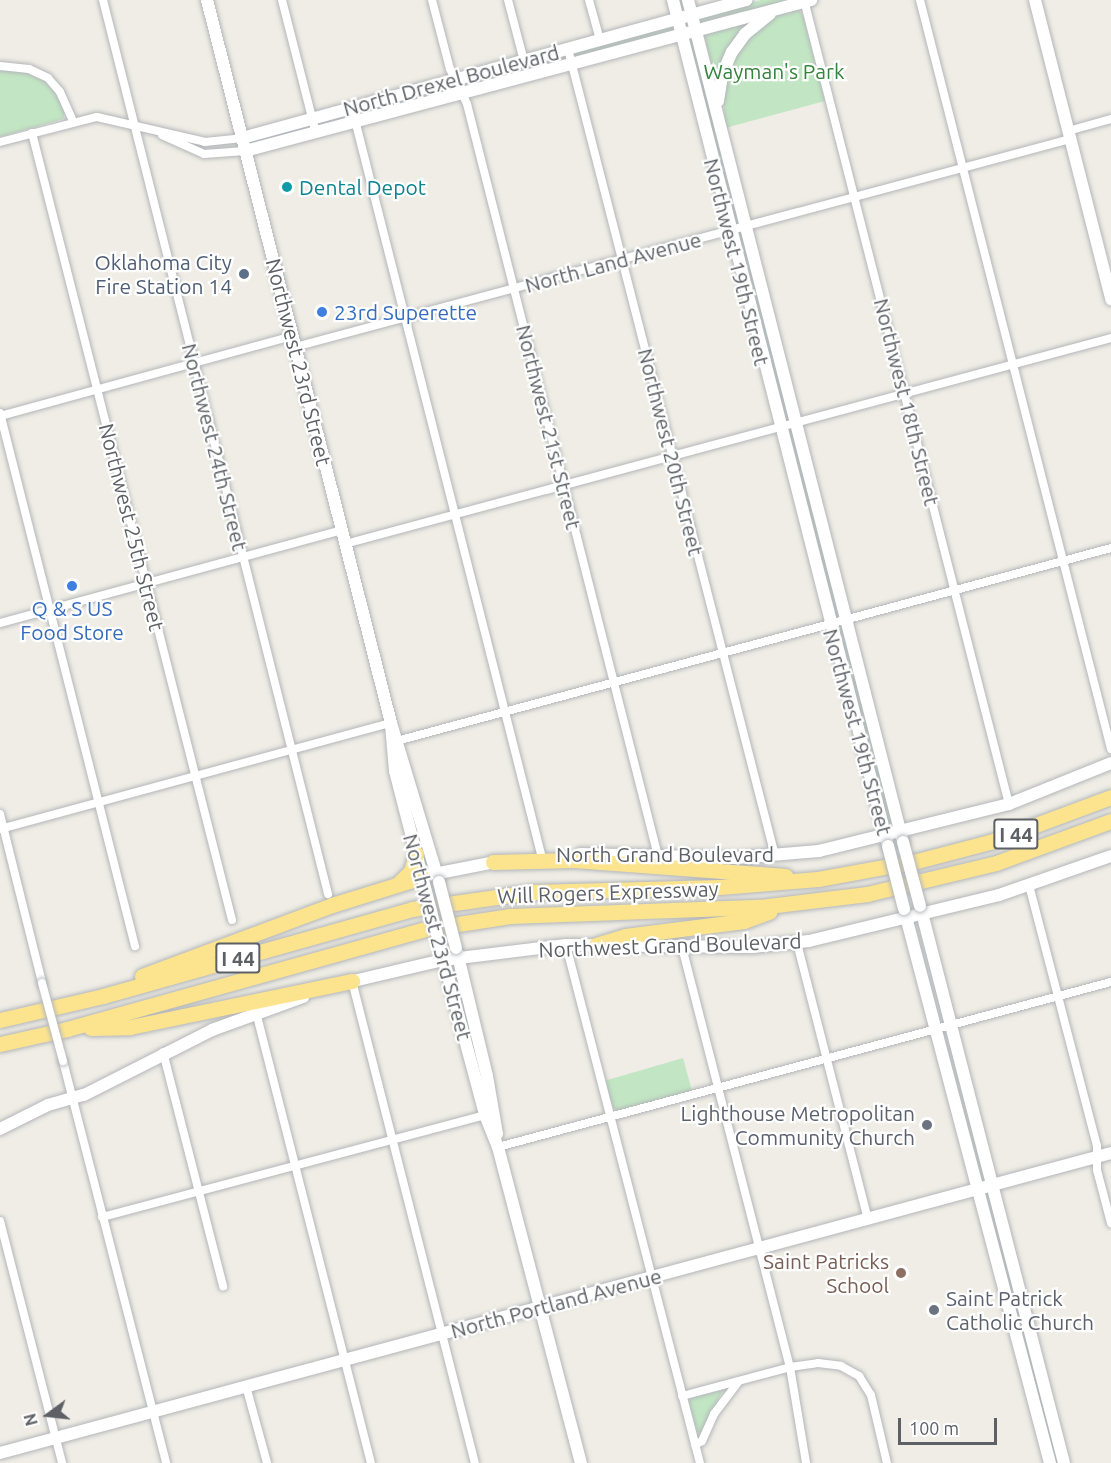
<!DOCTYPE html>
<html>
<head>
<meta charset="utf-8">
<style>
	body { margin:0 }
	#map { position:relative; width:1111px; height:1463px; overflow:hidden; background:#efede5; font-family:Ubuntu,sans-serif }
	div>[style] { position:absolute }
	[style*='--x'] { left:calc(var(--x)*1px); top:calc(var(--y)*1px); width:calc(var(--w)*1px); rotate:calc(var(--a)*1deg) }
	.green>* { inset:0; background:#c2e6c3; transform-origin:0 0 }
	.roads { filter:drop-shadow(0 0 2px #b3b6ba) drop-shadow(0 0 2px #b3b6ba) }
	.street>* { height:8px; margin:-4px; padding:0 4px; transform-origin:4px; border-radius:4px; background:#fff }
	.secondary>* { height:12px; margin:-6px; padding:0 6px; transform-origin:6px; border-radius:6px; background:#fff }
	.highway>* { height:15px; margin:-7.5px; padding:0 7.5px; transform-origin:7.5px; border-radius:7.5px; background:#fce48f }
	.bridges { filter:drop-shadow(0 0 2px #b3b6ba) drop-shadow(0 0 2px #b3b6ba) }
	.street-bridge>* { height:8px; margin:-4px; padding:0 4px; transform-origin:4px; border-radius:4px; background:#fff }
	.secondary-bridge>* { height:12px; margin:-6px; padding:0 6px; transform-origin:6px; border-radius:6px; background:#fff }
	.dots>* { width:16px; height:16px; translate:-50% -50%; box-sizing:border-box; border:3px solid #fff; border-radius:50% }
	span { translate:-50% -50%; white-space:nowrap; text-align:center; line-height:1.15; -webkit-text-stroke:4.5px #fff; paint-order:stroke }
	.shield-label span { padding:2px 4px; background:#fff; border:2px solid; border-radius:4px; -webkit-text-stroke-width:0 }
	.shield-label { font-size:20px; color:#5d6166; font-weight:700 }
	.park-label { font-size:21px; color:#35843c }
	.street-label { font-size:21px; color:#5d6166 }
	.culture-label { font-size:21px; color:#0d838f }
	.left { translate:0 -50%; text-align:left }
	.service-label { font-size:21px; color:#4e5e75 }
	.right { translate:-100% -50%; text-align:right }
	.shop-label { font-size:21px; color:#366cbe }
	.worship-label { font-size:21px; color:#5b616d }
	.education-label { font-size:21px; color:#785e54 }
	.north { position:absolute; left:18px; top:1385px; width:60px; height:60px; -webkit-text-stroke:4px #fff; paint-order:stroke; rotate:255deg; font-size:16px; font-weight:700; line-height:24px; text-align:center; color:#5d6166 }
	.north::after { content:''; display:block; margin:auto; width:21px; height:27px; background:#5d6166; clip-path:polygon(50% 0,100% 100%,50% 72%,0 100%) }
	.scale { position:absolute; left:898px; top:1418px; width:99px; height:27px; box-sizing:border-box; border:3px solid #5d6166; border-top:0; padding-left:8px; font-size:18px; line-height:21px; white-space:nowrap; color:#5d6166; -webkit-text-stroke:4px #fff; paint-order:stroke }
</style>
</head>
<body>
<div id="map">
	<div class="green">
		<i style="clip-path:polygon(761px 0,795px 0,699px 22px,700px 18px)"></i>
		<i style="clip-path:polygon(797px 9px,803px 15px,825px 101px,725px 128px,723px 86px,741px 43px,772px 17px)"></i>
		<i style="clip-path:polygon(752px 20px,716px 86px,704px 35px)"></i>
		<i style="clip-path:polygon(671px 26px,673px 31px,576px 56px,576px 52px)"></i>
		<i style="clip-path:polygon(690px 38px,693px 38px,741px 222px,734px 224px,687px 40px)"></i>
		<i style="clip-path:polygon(564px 55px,565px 59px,467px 83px,468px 81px)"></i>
		<i style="clip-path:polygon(0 70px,24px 72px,43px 80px,59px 97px,65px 113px,63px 119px,0 137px)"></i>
		<i style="clip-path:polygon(448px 87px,449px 91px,359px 114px,359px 111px)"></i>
		<i style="left:742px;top:230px;width:196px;height:6px;rotate:76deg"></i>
		<i style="left:794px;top:427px;width:195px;height:7px;rotate:76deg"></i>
		<i style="left:844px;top:624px;width:210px;height:7px;rotate:76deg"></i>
		<i style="clip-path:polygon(683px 1058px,692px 1091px,619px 1111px,613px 1108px,604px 1081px)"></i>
		<i style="clip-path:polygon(723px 1390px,701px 1433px,697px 1432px,689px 1403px,691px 1398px)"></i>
	</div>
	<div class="roads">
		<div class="street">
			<i style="--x:103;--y:0;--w:922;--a:75.87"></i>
			<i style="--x:282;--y:0;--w:137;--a:75.7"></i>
			<i style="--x:432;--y:0;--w:71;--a:75.4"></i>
			<i style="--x:450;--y:69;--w:39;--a:64"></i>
			<i style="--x:467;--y:104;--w:776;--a:75.75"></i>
			<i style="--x:508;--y:0;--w:63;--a:75.3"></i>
			<i style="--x:589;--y:0;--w:41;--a:74.6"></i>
			<i style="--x:804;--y:0;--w:830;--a:75.7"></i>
			<i style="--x:920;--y:0;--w:773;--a:75.69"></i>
			<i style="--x:568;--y:49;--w:833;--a:75.61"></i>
			<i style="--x:0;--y:66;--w:29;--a:6"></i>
			<i style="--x:29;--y:69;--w:21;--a:25"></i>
			<i style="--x:48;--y:78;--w:18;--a:49"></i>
			<i style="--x:60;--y:92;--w:32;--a:66"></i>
			<i style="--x:354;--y:116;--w:761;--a:75.78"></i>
			<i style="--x:1068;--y:131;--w:45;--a:-15.6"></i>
			<i style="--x:32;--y:133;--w:812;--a:75.74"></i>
			<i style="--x:162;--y:135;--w:46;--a:24.3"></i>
			<i style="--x:204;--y:154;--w:41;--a:-4.2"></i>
			<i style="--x:0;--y:142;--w:100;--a:-14.5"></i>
			<i style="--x:97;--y:117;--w:111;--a:13"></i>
			<i style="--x:205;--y:142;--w:37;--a:-6"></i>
			<i style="--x:295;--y:347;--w:802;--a:-15.02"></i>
			<i style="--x:0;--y:413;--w:550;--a:75.79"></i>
			<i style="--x:0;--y:416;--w:303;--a:-15.3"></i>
			<i style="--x:345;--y:544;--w:793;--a:-15.05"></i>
			<i style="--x:0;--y:623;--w:354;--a:-15.2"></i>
			<i style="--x:393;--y:742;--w:744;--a:-15.12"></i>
			<i style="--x:0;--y:814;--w:174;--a:76"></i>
			<i style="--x:0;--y:829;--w:405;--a:-15.2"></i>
			<i style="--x:1029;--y:885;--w:270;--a:75.4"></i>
			<i style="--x:1097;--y:1146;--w:24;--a:90"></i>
			<i style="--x:1097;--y:1170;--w:55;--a:75.2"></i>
			<i style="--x:797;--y:943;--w:285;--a:75.6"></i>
			<i style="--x:566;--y:945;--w:535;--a:75.5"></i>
			<i style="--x:682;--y:947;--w:434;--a:75.6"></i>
			<i style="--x:790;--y:1367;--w:97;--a:80.5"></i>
			<i style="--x:352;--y:981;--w:497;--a:75.7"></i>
			<i style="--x:256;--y:1012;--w:465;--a:75.7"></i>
			<i style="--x:163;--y:1052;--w:242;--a:75.6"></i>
			<i style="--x:63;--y:1061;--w:415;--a:75.6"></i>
			<i style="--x:498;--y:1147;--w:635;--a:-15.07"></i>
			<i style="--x:102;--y:1217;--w:400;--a:-14.9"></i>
			<i style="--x:0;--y:1221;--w:250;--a:75.6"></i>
			<i style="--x:246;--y:1386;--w:80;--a:74.7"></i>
			<i style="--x:682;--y:1396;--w:112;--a:-15"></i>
			<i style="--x:790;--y:1367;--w:28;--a:-8"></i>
			<i style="--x:818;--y:1363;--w:23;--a:7"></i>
			<i style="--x:841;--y:1366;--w:21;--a:29"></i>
			<i style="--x:859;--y:1376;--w:22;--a:58"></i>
			<i style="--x:871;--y:1395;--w:70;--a:76.8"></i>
			<i style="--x:695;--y:1445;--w:8;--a:-30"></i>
			<i style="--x:702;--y:1441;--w:30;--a:-66"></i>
			<i style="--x:714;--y:1414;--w:41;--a:-52.9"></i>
		</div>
		<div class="secondary">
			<i style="--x:207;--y:0;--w:746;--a:75.72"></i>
			<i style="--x:391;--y:723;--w:166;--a:73.2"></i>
			<i style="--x:673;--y:0;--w:873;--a:75.74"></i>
			<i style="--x:688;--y:0;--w:869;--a:75.68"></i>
			<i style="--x:1035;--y:0;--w:309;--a:75.7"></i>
			<i style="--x:718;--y:101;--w:26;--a:-81"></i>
			<i style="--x:722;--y:75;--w:25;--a:-67"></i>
			<i style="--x:732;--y:52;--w:22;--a:-54"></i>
			<i style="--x:745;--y:34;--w:32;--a:-39"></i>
			<i style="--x:242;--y:138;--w:523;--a:-15.31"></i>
			<i style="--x:245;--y:151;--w:586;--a:-14.94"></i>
			<i style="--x:391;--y:725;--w:46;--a:85"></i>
			<i style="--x:395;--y:771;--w:117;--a:75.6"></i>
			<i style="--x:580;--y:854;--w:156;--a:1.5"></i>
			<i style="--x:736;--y:858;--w:83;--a:-4.8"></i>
			<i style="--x:819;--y:851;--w:196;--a:-13.9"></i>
			<i style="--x:1009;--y:804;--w:110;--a:-21.9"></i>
			<i style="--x:429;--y:875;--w:72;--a:-11.2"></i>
			<i style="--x:921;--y:909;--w:572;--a:75.53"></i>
			<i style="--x:905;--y:913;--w:569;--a:75.23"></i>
			<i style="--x:457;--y:952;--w:128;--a:76.4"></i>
			<i style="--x:487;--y:1076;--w:59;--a:80.2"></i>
			<i style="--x:442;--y:954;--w:167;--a:75"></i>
			<i style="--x:485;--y:1115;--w:35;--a:68"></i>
			<i style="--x:498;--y:1147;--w:327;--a:75.3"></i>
			<i style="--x:345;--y:983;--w:101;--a:-13.2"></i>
			<i style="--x:443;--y:960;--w:124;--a:-7"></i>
			<i style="--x:566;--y:945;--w:186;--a:0.6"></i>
			<i style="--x:752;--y:947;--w:57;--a:-6"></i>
			<i style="--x:809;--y:941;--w:195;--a:-13.6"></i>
			<i style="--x:999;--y:895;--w:119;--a:-19.2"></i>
			<i style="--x:0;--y:1129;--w:54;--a:-26.6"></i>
			<i style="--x:48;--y:1105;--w:37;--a:-16"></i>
			<i style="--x:84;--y:1095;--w:144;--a:-26.9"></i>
			<i style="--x:212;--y:1030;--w:97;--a:-19.9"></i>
			<i style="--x:0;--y:1453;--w:1151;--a:-15.11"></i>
		</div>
		<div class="highway">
			<i style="--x:493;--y:862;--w:81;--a:-1.4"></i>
			<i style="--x:574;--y:860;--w:212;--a:4.3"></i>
			<i style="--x:399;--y:883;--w:17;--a:-45"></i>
			<i style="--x:411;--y:871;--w:18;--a:-74"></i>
			<i style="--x:596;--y:945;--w:30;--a:-17"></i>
			<i style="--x:625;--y:936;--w:120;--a:-7.2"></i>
			<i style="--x:744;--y:921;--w:27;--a:-20"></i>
			<i style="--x:142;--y:976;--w:203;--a:-20.5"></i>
			<i style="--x:332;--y:905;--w:94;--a:-17.3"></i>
			<i style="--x:0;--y:1020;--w:106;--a:-13.1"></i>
			<i style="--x:103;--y:996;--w:321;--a:-15.7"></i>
			<i style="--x:412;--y:909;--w:121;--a:-8.1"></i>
			<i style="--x:532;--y:892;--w:188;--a:-1.5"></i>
			<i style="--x:720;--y:887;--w:98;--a:-4.7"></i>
			<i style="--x:818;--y:879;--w:101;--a:-10.3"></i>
			<i style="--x:917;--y:861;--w:75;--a:-14.6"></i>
			<i style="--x:990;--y:842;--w:129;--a:-20.4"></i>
			<i style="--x:91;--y:1028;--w:39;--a:-1"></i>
			<i style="--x:130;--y:1027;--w:227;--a:-11.7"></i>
			<i style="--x:0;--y:1044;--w:69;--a:-12.6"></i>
			<i style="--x:67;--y:1029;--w:373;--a:-15.6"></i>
			<i style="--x:426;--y:929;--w:85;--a:-8.8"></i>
			<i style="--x:510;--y:916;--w:250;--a:-2.1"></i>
			<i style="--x:760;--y:907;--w:108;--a:-6.9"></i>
			<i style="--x:867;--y:894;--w:133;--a:-13.5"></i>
			<i style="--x:996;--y:863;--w:122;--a:-20.1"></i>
		</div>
	</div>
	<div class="bridges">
		<div class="street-bridge">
			<i style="--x:42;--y:983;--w:81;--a:74.9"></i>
		</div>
		<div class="secondary-bridge">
			<i style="--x:903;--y:842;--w:66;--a:75.1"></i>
			<i style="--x:888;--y:846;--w:65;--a:75.7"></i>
			<i style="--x:439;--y:882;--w:68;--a:75.6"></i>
			<i style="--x:424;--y:884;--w:68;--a:75.6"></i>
		</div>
	</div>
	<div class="dots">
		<i style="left:287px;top:187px;background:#0f9aa8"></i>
		<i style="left:244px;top:274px;background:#5c6f8a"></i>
		<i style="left:322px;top:312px;background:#3f7fe0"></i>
		<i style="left:72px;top:586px;background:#3f7fe0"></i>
		<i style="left:927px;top:1125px;background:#6b7280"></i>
		<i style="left:901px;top:1273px;background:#8d6e63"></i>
		<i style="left:934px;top:1310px;background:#6b7280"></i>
	</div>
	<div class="shield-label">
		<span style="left:1016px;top:834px">I 44</span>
		<span style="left:238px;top:958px">I 44</span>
	</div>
	<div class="park-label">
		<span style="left:774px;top:71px">Wayman's Park</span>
	</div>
	<div class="street-label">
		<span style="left:451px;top:80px;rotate:-15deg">North Drexel Boulevard</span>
		<span style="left:613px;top:262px;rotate:-15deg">North Land Avenue</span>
		<span style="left:737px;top:262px;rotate:76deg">Northwest 19th Street</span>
		<span style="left:299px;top:362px;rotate:76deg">Northwest 23rd Street</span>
		<span style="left:907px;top:402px;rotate:76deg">Northwest 18th Street</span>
		<span style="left:549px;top:427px;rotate:76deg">Northwest 21st Street</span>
		<span style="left:215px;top:447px;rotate:76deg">Northwest 24th Street</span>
		<span style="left:671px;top:452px;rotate:76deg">Northwest 20th Street</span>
		<span style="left:132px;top:527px;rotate:76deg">Northwest 25th Street</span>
		<span style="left:858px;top:732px;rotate:75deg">Northwest 19th Street</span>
		<span style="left:665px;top:854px">North Grand Boulevard</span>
		<span style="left:608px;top:892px;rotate:-2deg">Will Rogers Expressway</span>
		<span style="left:438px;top:937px;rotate:75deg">Northwest 23rd Street</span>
		<span style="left:670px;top:945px;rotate:-2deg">Northwest Grand Boulevard</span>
		<span style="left:556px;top:1303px;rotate:-15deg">North Portland Avenue</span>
	</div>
	<div class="culture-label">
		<span class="left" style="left:299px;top:187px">Dental Depot</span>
	</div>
	<div class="service-label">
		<span class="right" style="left:232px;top:274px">Oklahoma City<br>Fire Station 14</span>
	</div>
	<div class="shop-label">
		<span class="left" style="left:334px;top:312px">23rd Superette</span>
		<span style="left:72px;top:620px">Q &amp; S US<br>Food Store</span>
	</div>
	<div class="worship-label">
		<span class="right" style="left:915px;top:1125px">Lighthouse Metropolitan<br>Community Church</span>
		<span class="left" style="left:946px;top:1310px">Saint Patrick<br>Catholic Church</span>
	</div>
	<div class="education-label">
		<span class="right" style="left:889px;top:1273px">Saint Patricks<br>School</span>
	</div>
	<div class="north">N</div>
	<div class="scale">100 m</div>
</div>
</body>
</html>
